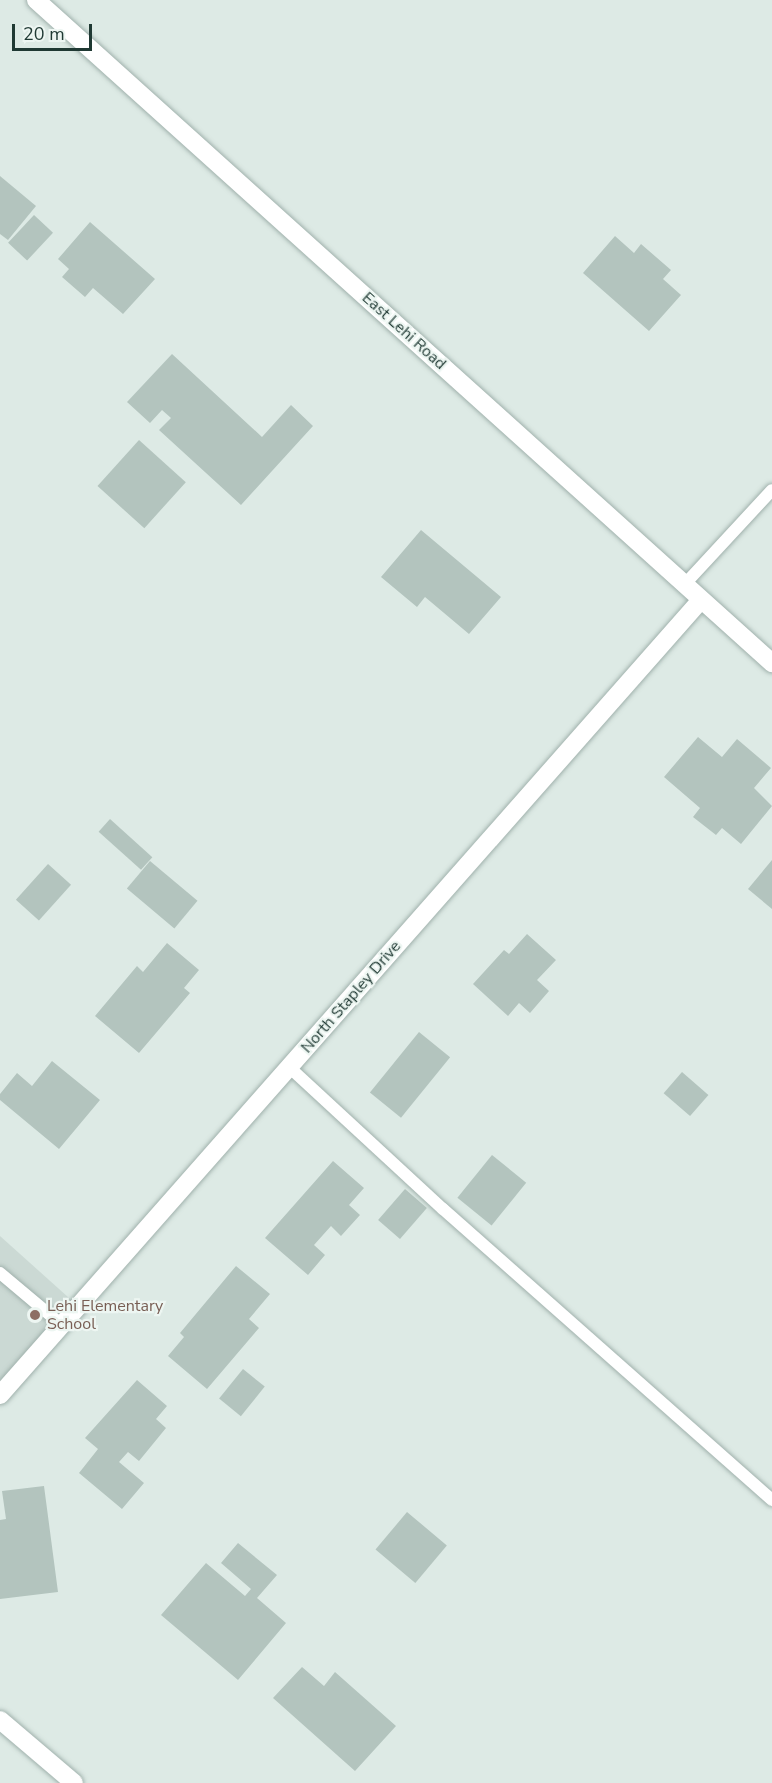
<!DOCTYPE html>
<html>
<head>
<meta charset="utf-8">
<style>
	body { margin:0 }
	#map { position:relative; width:772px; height:1783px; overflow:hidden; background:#ddeae5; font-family:"Nunito Sans",sans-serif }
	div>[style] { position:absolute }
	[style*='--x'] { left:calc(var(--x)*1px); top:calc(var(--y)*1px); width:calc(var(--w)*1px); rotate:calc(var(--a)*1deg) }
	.built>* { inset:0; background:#cbd9d4 }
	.building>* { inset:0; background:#b3c4be; transform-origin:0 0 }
	.roads { filter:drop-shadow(0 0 2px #a0b1ac) drop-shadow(0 0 2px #a0b1ac) }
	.lane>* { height:12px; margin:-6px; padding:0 6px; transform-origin:6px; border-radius:6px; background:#fff }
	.street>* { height:18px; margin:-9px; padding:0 9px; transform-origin:9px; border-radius:9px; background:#fff }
	.dots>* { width:16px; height:16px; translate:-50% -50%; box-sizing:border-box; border:3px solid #edf6f2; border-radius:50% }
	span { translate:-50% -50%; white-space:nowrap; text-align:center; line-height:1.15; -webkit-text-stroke:4.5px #edf6f2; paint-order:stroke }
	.street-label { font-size:16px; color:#1f3933 }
	.education-label { font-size:16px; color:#785e54 }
	.left { translate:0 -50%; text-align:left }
	.scale { position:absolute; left:12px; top:24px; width:80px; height:27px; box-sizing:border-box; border:3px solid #1f3933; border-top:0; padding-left:8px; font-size:18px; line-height:21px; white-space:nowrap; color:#1f3933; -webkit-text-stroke:4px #edf6f2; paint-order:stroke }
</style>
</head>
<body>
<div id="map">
	<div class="built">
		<i style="clip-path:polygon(0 1236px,78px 1306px,0 1395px)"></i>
	</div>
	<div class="building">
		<i style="clip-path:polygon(0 176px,36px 206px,8px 240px,0 234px)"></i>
		<i style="left:34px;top:215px;width:26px;height:38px;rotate:43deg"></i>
		<i style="clip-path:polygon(90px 222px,155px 279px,123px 314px,93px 288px,85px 297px,62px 277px,69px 269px,58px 259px)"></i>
		<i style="clip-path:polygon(615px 236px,634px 253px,641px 244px,671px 270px,663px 279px,681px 295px,649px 331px,583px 273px)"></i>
		<i style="clip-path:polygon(172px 354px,262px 437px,291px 405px,313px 426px,241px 505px,159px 430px,171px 418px,162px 410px,150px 423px,127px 402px)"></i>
		<i style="left:139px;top:440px;width:63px;height:62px;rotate:42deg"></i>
		<i style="clip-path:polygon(421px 530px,501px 597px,469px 634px,425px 597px,417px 607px,381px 577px)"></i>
		<i style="clip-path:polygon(698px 737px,722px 757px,737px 739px,771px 768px,754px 788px,772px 806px,741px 844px,722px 828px,716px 835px,693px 817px,700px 808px,664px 777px)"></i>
		<i style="left:110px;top:819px;width:57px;height:17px;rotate:42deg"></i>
		<i style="clip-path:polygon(772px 860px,772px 909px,748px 889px)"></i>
		<i style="left:150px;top:861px;width:62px;height:36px;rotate:40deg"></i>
		<i style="left:48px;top:864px;width:31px;height:48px;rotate:42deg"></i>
		<i style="clip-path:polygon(527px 934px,556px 960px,537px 980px,549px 991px,530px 1013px,519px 1003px,508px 1016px,473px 984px,504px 950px,509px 954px)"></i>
		<i style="clip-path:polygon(167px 943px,199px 970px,184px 988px,190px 993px,139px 1053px,95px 1016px,137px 966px,143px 972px)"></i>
		<i style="left:419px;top:1032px;width:40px;height:78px;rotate:39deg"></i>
		<i style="clip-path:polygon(52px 1061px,100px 1100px,59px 1149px,0 1100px,0 1094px,17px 1073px,32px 1086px)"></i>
		<i style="left:682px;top:1072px;width:35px;height:28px;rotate:41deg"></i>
		<i style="left:492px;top:1155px;width:44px;height:55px;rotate:39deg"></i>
		<i style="clip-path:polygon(333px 1161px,364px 1188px,349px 1205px,360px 1215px,341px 1236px,331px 1226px,314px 1245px,325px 1255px,308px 1275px,265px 1238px)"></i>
		<i style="left:405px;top:1189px;width:29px;height:41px;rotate:41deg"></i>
		<i style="clip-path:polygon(236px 1266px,270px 1294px,249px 1319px,259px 1328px,207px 1389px,168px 1356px,184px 1337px,180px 1333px)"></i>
		<i style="left:243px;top:1369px;width:28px;height:38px;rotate:39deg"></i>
		<i style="clip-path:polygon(137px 1380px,167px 1406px,156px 1419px,166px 1428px,139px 1461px,128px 1452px,119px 1462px,144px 1483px,122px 1509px,79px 1473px,98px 1449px,85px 1438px)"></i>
		<i style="clip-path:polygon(44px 1486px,58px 1592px,0 1599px,0 1520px,6px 1519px,2px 1491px)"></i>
		<i style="left:407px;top:1512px;width:52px;height:49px;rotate:40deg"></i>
		<i style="clip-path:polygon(238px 1543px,277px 1575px,257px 1598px,286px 1623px,238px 1680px,161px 1615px,206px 1563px,245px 1596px,251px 1589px,221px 1563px)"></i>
		<i style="clip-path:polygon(302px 1667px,324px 1686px,335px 1672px,396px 1726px,355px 1771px,273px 1698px)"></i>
	</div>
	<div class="roads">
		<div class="lane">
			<i style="--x:684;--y:585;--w:129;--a:-47.2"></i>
			<i style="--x:289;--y:1067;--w:209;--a:42.7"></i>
			<i style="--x:443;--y:1209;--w:439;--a:41.5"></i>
			<i style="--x:0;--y:1273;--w:81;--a:40"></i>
		</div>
		<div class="street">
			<i style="--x:36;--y:0;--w:991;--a:42.01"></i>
			<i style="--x:0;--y:1395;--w:1060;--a:-48.6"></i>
			<i style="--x:0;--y:1720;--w:97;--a:40.4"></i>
		</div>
	</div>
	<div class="dots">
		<i style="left:35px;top:1315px;background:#8d6e63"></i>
	</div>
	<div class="street-label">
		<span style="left:404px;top:331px;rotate:42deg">East Lehi Road</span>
		<span style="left:351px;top:997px;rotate:-49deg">North Stapley Drive</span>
	</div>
	<div class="education-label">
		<span class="left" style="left:47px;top:1315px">Lehi Elementary<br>School</span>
	</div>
	<div class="scale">20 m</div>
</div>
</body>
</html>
